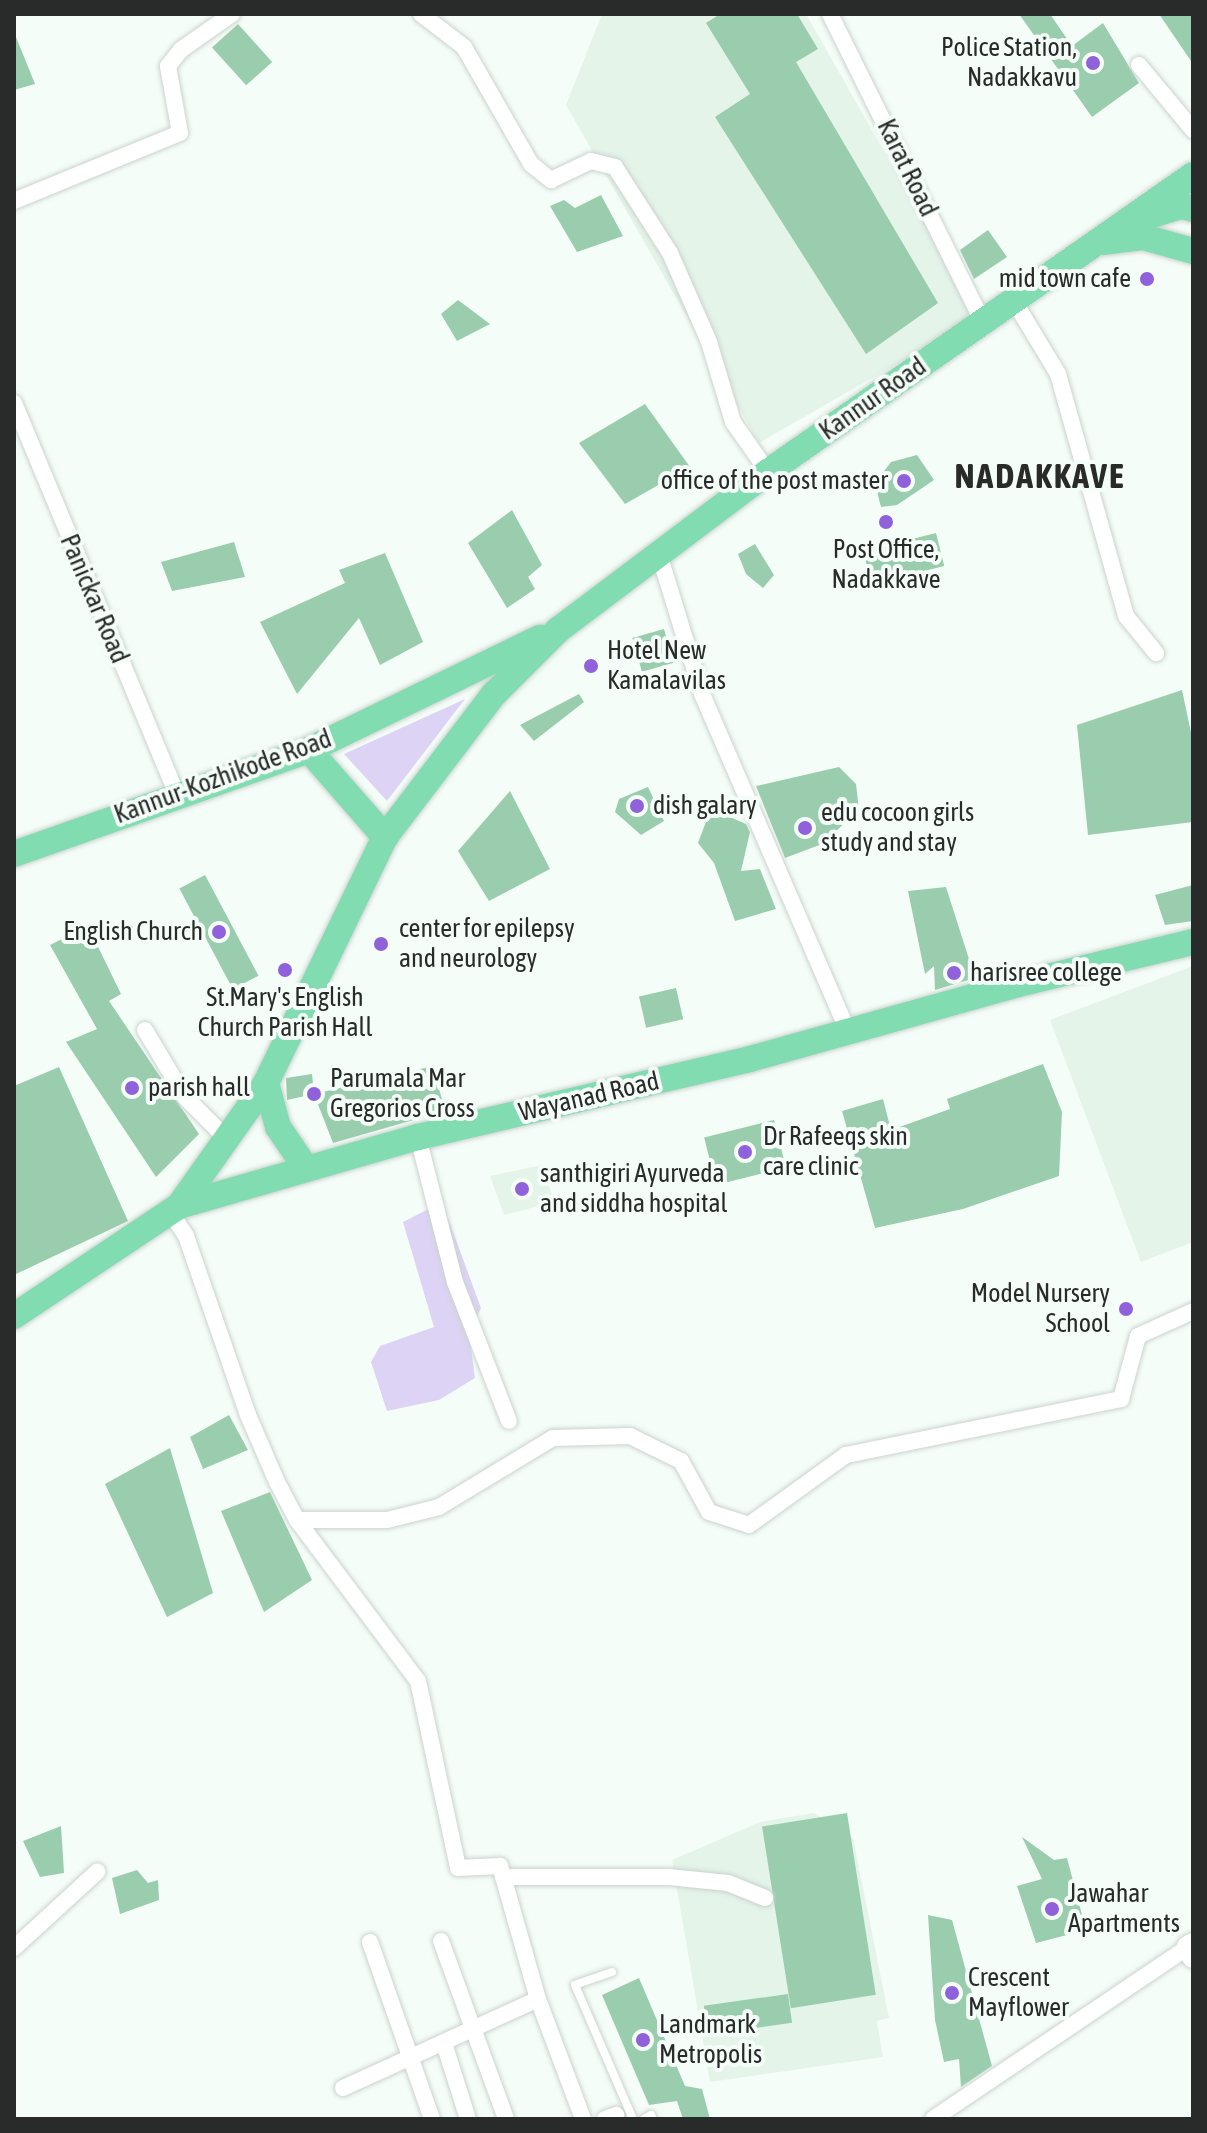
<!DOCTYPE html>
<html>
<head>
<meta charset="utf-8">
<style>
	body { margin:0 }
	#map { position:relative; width:1207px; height:2133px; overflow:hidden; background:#f5fdf8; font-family:"Asap Condensed",sans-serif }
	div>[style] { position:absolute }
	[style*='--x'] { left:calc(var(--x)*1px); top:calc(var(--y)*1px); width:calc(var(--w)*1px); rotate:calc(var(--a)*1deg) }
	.built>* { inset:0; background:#e4f4e9 }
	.green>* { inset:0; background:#ddd3f5 }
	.building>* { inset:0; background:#99cdad; transform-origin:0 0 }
	.roads { filter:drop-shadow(0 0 2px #cbd3ce) drop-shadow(0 0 2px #cbd3ce) }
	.lane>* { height:8px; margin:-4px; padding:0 4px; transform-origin:4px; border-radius:4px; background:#fff }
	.street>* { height:16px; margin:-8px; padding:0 8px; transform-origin:8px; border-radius:8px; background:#fff }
	.secondary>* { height:22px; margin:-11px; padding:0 11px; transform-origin:11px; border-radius:11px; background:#fff }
	.primary>* { height:26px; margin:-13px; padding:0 13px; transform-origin:13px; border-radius:13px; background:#81dcb1 }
	.dots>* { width:22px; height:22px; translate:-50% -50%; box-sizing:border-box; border:4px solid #f5fdf8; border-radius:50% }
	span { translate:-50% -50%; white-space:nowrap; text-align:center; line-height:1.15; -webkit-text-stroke:8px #f5fdf8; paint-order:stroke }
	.poi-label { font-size:26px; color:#282b29 }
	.right { translate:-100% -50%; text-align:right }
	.left { translate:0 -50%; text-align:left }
	.street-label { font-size:26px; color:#282b29 }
	.district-label { font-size:34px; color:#282b29; font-weight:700; letter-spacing:2px }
	.frame { position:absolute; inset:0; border:16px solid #282b29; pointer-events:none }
</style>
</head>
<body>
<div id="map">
	<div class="built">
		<i style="clip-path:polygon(602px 14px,806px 14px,978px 317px,759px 443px,566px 105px)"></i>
		<i style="clip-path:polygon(1193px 966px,1193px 1242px,1141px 1262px,1050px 1020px)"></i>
		<i style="clip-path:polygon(542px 1165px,554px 1202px,504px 1215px,490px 1176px)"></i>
		<i style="clip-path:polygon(814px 1813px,853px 1838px,889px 2018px,877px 2021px,883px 2057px,710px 2082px,672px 1860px,760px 1822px)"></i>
	</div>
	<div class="green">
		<i style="clip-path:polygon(465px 699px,387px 801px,344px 754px)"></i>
		<i style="clip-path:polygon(442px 1202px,481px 1308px,469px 1333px,475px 1378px,439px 1400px,387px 1411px,371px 1362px,380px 1346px,434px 1327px,403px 1222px)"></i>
	</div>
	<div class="building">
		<i style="clip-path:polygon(720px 14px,797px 14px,818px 49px,796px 62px,938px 303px,866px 354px,715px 117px,750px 94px,706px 23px)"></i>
		<i style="clip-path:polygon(1019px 14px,1050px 14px,1072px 46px,1103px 23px,1139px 83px,1092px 117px)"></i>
		<i style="clip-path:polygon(1159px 14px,1193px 14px,1193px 64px)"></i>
		<i style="left:238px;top:24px;width:51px;height:35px;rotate:48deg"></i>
		<i style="clip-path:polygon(14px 32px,35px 84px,14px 90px)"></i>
		<i style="clip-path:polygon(601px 195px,623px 236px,577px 252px,550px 206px,564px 200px,575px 208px)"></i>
		<i style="clip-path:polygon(988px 230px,1007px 257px,974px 279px,960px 250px)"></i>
		<i style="clip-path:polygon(458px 300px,490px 324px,457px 341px,441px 314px)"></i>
		<i style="clip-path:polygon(645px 404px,690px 467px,625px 504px,579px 443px)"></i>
		<i style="clip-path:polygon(917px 455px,934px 480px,897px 505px,881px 507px,875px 483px,891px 462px)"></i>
		<i style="clip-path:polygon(512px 510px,542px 565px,528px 577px,535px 589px,507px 608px,468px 543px)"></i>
		<i style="left:936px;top:533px;width:34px;height:75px;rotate:76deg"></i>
		<i style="clip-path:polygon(234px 542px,245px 577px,172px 591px,161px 562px)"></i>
		<i style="clip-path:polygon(755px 544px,774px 575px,763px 588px,746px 574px,738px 554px)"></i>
		<i style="clip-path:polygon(385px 553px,423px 642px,380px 665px,359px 618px,297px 694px,260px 622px,345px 583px,339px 570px)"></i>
		<i style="left:664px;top:629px;width:35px;height:33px;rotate:74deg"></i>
		<i style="clip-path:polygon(1182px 690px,1193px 742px,1193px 822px,1088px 835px,1077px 725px)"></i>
		<i style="clip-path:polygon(579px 694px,584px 702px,534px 741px,520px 725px)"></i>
		<i style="clip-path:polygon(839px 767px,856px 784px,859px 810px,822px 844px,785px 858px,756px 786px)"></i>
		<i style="clip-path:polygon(648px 787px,664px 821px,641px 835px,615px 812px,619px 799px)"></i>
		<i style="clip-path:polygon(510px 791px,550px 869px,489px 901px,458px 851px)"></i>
		<i style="clip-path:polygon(723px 814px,746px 824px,750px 832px,741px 871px,760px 869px,776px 909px,735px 921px,714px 863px,698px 843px,707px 819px)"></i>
		<i style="left:205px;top:875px;width:114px;height:29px;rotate:62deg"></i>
		<i style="clip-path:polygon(1193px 885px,1193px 921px,1165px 925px,1155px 895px)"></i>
		<i style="clip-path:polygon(946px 887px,975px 978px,935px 990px,934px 966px,925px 974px,908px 891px)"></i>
		<i style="clip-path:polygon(88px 926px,121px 994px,109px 1001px,199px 1134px,156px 1177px,66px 1042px,97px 1029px,50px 945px)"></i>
		<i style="left:676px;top:988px;width:32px;height:38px;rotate:77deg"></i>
		<i style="clip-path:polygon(1043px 1064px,1062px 1112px,1059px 1176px,963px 1209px,875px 1228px,842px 1111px,883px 1099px,891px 1130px,950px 1109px,947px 1099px)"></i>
		<i style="clip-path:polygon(433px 1066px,445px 1111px,333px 1143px,314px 1094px)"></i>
		<i style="clip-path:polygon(59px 1067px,128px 1221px,14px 1275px,14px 1086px)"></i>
		<i style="clip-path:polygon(312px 1074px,314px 1094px,287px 1100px,286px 1078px)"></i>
		<i style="left:774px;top:1120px;width:49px;height:72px;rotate:76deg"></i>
		<i style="clip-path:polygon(229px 1415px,248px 1450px,203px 1469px,190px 1437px)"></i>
		<i style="clip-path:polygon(170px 1448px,213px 1593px,167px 1617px,105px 1484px)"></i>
		<i style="clip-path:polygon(270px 1492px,312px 1580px,264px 1612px,221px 1511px)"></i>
		<i style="left:847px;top:1813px;width:184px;height:86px;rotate:81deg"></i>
		<i style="clip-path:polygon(61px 1826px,64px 1873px,40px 1877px,23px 1841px)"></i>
		<i style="clip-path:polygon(1022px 1837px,1054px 1860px,1067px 1858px,1086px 1930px,1036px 1943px,1017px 1886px,1042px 1879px)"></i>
		<i style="clip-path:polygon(137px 1870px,148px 1883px,158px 1880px,159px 1900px,120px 1914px,112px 1878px)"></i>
		<i style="clip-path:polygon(928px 1915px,952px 1920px,992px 2066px,961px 2087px,959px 2059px,944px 2062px,935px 2020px)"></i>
		<i style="clip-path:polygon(639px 1978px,685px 2086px,702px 2089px,710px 2119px,683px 2119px,677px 2101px,649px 2105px,602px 1995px)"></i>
		<i style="left:788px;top:1994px;width:29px;height:85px;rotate:82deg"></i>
	</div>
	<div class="roads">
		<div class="lane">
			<i style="--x:612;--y:1972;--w:39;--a:161"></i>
			<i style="--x:575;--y:1985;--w:146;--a:66.6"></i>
			<i style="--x:644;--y:2119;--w:8;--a:-30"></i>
			<i style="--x:651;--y:2115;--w:4;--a:63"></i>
		</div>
		<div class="street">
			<i style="--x:421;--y:14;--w:54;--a:37.5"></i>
			<i style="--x:464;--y:47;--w:135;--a:60.2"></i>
			<i style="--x:531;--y:164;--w:26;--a:39"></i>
			<i style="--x:551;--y:180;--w:44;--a:-25.4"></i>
			<i style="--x:591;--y:161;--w:25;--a:14"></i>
			<i style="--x:615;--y:167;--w:102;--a:57.4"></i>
			<i style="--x:670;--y:253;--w:97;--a:66.3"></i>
			<i style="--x:709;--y:342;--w:84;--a:73.3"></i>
			<i style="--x:733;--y:422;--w:61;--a:55"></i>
			<i style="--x:830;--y:14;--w:344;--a:63.6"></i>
			<i style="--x:1139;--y:65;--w:85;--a:50.3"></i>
			<i style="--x:14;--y:201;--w:179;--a:-22.3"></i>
			<i style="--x:180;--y:133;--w:68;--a:-100.2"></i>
			<i style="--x:168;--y:66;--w:22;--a:-51"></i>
			<i style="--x:182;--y:49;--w:61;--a:-35"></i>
			<i style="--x:1014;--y:301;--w:85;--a:58.9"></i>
			<i style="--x:1058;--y:374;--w:251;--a:74.3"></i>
			<i style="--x:1126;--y:616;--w:48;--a:51"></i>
			<i style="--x:14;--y:403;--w:422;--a:67.4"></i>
			<i style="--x:659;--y:554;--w:146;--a:72.9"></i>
			<i style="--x:702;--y:694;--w:368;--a:66.6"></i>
			<i style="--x:145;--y:1030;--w:78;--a:59.2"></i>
			<i style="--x:185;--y:1097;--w:59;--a:45"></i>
			<i style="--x:418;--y:1137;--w:150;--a:75.7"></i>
			<i style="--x:455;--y:1282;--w:149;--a:68.8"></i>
			<i style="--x:170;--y:1212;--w:29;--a:56"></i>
			<i style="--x:186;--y:1236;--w:189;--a:70.9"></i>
			<i style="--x:248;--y:1415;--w:73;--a:66.6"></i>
			<i style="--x:277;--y:1482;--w:43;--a:62.2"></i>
			<i style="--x:297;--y:1520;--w:201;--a:53.1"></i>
			<i style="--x:418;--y:1681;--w:191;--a:77.9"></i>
			<i style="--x:458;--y:1868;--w:42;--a:-2.7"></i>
			<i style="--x:500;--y:1866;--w:138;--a:74.1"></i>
			<i style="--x:538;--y:1999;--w:128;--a:69.4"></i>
			<i style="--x:297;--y:1520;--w:90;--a:0"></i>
			<i style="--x:387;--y:1520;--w:54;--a:-14"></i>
			<i style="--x:439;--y:1507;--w:133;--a:-31.2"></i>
			<i style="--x:553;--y:1438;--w:77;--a:-1.5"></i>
			<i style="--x:630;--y:1436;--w:57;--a:26.1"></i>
			<i style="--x:681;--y:1461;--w:58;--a:61.2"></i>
			<i style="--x:709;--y:1512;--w:42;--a:18"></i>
			<i style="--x:749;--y:1525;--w:120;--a:-35.8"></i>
			<i style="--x:846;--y:1455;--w:281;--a:-11.5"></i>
			<i style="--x:1121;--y:1399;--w:65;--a:-74.9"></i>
			<i style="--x:1138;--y:1336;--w:60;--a:-24.4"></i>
			<i style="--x:503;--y:1877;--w:166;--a:0"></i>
			<i style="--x:669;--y:1877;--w:59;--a:5.8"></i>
			<i style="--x:728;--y:1883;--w:40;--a:22"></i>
			<i style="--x:441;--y:1941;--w:189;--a:69.9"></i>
			<i style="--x:370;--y:1942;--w:188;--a:70.7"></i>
			<i style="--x:14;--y:1948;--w:113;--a:-42.5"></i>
			<i style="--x:444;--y:2043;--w:80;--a:72.5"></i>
			<i style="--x:343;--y:2088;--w:214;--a:-24.5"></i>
			<i style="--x:605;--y:2119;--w:12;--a:-20"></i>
			<i style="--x:933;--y:2119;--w:308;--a:-34"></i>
		</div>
		<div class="secondary">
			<i style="--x:1193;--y:1944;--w:6;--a:149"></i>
			<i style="--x:1188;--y:1947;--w:11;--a:63"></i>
		</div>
		<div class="primary">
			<i style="--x:1145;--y:217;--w:39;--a:-17"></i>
			<i style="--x:1182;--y:206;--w:11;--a:15"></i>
			<i style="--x:1103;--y:242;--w:40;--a:-7.1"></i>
			<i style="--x:1143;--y:237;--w:52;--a:15.6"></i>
			<i style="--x:309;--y:750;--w:116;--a:48.9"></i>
			<i style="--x:14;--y:854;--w:313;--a:-19.4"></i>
			<i style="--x:309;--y:750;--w:257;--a:-25.9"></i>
			<i style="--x:266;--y:1083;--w:46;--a:74.7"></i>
			<i style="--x:278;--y:1127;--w:50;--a:55.7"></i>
			<i style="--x:179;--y:1206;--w:151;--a:-54.7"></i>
			<i style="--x:266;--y:1083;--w:273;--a:-64.2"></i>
			<i style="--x:385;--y:837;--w:180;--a:-52.7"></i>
			<i style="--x:494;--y:694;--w:91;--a:-45"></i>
			<i style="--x:558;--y:630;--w:263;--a:-37"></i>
			<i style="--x:768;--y:472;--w:518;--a:-34.95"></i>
			<i style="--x:14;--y:1316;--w:198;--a:-33.7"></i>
			<i style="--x:179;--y:1206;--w:249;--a:-16.1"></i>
			<i style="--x:418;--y:1137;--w:341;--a:-13.2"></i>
			<i style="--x:750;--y:1059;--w:278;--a:-15.6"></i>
			<i style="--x:1018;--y:984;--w:180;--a:-13.5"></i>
		</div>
	</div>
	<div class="dots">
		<i style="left:1093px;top:63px;background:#8f61da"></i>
		<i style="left:1147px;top:279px;background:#8f61da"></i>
		<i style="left:904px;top:481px;background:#8f61da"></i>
		<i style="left:886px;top:522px;background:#8f61da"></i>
		<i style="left:591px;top:666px;background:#8f61da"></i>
		<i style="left:637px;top:806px;background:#8f61da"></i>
		<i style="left:805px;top:828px;background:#8f61da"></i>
		<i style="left:219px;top:932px;background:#8f61da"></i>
		<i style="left:381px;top:944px;background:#8f61da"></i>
		<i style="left:285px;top:970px;background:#8f61da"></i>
		<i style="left:954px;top:973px;background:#8f61da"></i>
		<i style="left:132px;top:1088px;background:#8f61da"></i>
		<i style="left:314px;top:1094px;background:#8f61da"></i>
		<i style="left:745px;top:1152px;background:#8f61da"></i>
		<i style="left:522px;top:1189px;background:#8f61da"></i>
		<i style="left:1126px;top:1309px;background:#8f61da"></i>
		<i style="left:1052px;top:1909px;background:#8f61da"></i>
		<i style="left:952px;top:1993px;background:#8f61da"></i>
		<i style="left:643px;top:2040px;background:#8f61da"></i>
	</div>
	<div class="poi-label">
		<span class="right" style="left:1077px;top:63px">Police Station,<br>Nadakkavu</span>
		<span class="right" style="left:1131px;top:279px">mid town cafe</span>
		<span class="right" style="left:888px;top:481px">office of the post master</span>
		<span style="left:886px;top:565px">Post Office,<br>Nadakkave</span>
		<span class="left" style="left:607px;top:666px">Hotel New<br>Kamalavilas</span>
		<span class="left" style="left:653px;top:806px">dish galary</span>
		<span class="left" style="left:821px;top:828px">edu cocoon girls<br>study and stay</span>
		<span class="left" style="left:399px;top:944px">center for epilepsy<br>and neurology</span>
		<span class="right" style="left:203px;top:932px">English Church</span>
		<span class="left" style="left:970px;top:973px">harisree college</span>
		<span style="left:285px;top:1013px">St.Mary's English<br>Church Parish Hall</span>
		<span class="left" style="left:330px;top:1094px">Parumala Mar<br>Gregorios Cross</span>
		<span class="left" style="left:148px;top:1088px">parish hall</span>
		<span class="left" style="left:763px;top:1152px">Dr Rafeeqs skin<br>care clinic</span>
		<span class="left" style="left:540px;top:1189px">santhigiri Ayurveda<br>and siddha hospital</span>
		<span class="right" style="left:1110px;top:1309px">Model Nursery<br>School</span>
		<span class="left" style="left:1068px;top:1909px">Jawahar<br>Apartments</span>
		<span class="left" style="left:968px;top:1993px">Crescent<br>Mayflower</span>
		<span class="left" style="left:659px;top:2040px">Landmark<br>Metropolis</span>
	</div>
	<div class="street-label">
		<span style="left:907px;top:168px;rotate:64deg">Karat Road</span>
		<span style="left:873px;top:399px;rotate:-35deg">Kannur Road</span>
		<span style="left:94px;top:599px;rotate:67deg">Panickar Road</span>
		<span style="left:223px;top:777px;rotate:-20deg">Kannur-Kozhikode Road</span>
		<span style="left:589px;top:1097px;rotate:-13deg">Wayanad Road</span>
	</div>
	<div class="district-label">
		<span style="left:1040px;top:476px">NADAKKAVE</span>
	</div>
	<div class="frame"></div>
</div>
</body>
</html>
